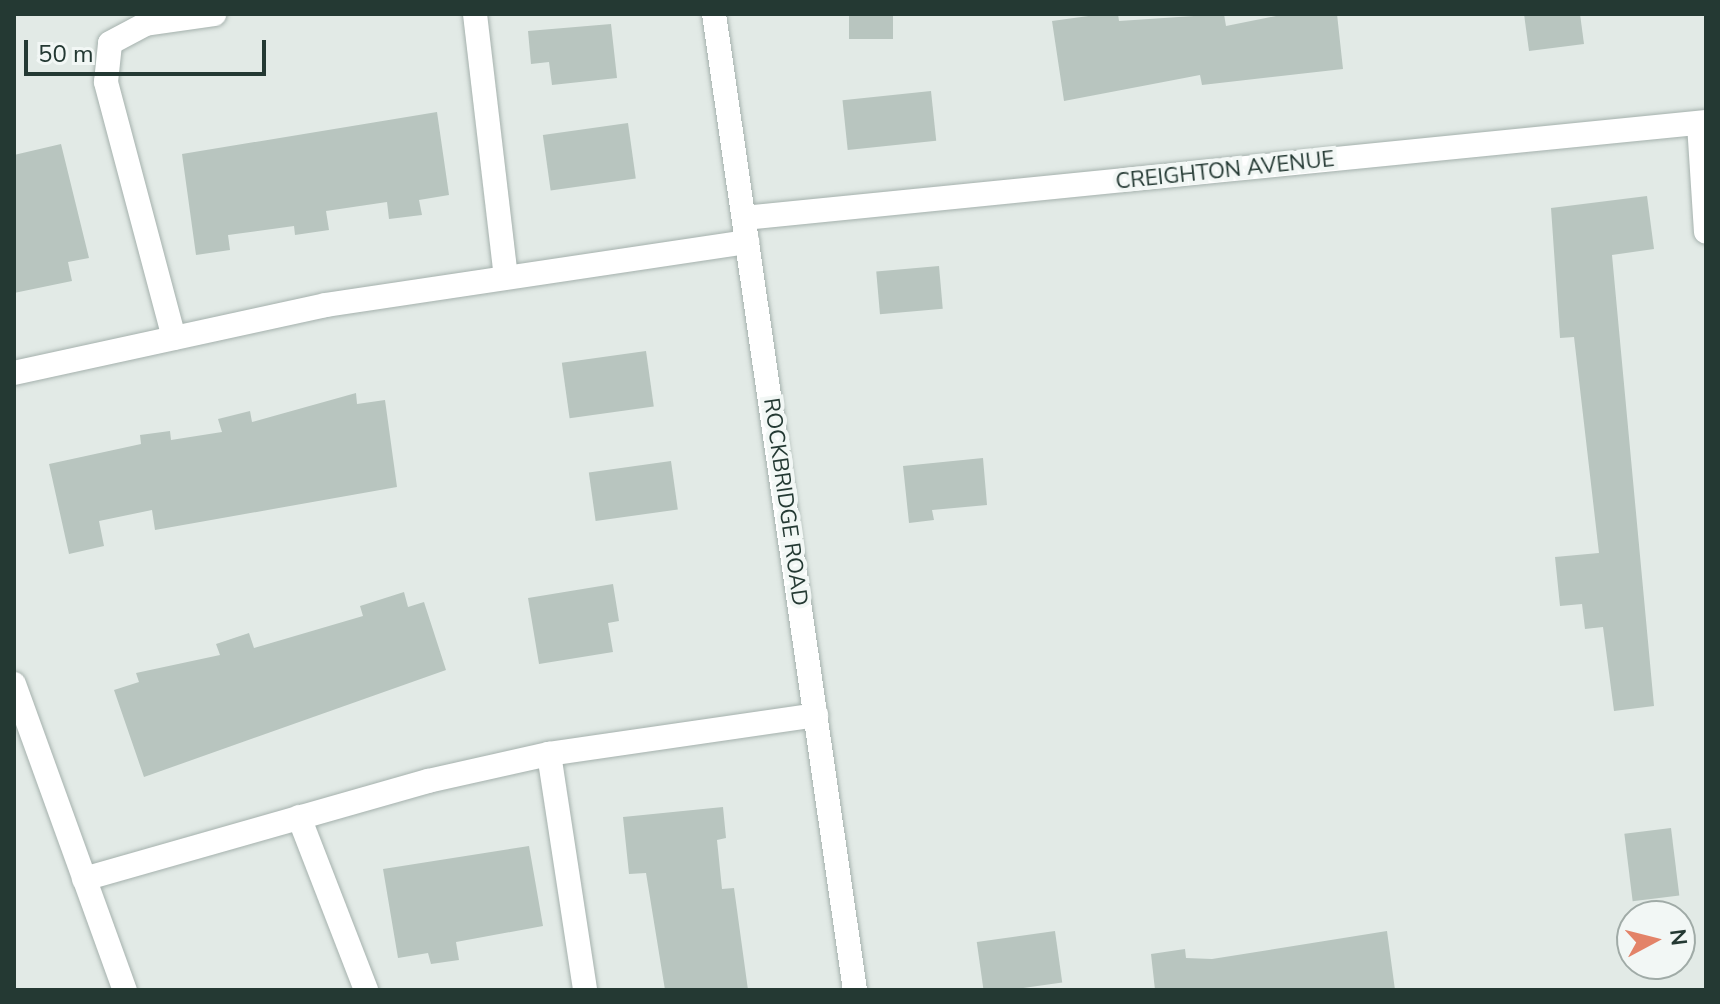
<!DOCTYPE html>
<html>
<head>
<meta charset="utf-8">
<style>
	body { margin:0 }
	#map { position:relative; width:1720px; height:1004px; overflow:hidden; background:#e2eae6; font-family:"Nunito Sans",sans-serif }
	div>[style] { position:absolute }
	[style*='--x'] { left:calc(var(--x)*1px); top:calc(var(--y)*1px); width:calc(var(--w)*1px); rotate:calc(var(--a)*1deg) }
	.building>* { inset:0; background:#b8c5bf; transform-origin:0 0 }
	.roads { filter:drop-shadow(0 0 2px #a5b1ad) drop-shadow(0 0 2px #a5b1ad) }
	.minor>* { height:24px; margin:-12px; padding:0 12px; transform-origin:12px; border-radius:12px; background:#fff }
	.tertiary>* { height:24px; margin:-12px; padding:0 12px; transform-origin:12px; border-radius:12px; background:#fff }
	span { translate:-50% -50%; white-space:nowrap; text-align:center; line-height:1.15; -webkit-text-stroke:8px #f2f7f5; paint-order:stroke }
	.street-label { font-size:22px; color:#243933 }
	.frame { position:absolute; inset:0; border:16px solid #243933; pointer-events:none }
	.north { position:absolute; left:1616px; top:900px; width:80px; height:80px; box-sizing:border-box; background:#f2f7f5; border:2px solid #a0aba7; border-radius:50%; rotate:83deg; font-size:22px; font-weight:700; line-height:32px; text-align:center; color:#243933 }
	.north::after { content:''; display:block; margin:auto; width:28px; height:36px; background:#e38368; clip-path:polygon(50% 0,100% 100%,50% 72%,0 100%) }
	.scale { position:absolute; left:24px; top:40px; width:242px; height:36px; box-sizing:border-box; border:4px solid #243933; border-top:0; padding-left:10px; font-size:24px; line-height:28px; white-space:nowrap; color:#243933; -webkit-text-stroke:6px #f2f7f5; paint-order:stroke }
</style>
</head>
<body>
<div id="map">
	<div class="building">
		<i style="left:849px;top:14px;width:44px;height:25px"></i>
		<i style="clip-path:polygon(1103px 14px,1118px 14px,1119px 21px,1224px 14px,1226px 26px,1286px 14px,1337px 14px,1343px 69px,1202px 85px,1200px 75px,1064px 101px,1052px 21px)"></i>
		<i style="clip-path:polygon(1524px 14px,1580px 14px,1584px 44px,1529px 51px)"></i>
		<i style="clip-path:polygon(611px 24px,617px 78px,552px 85px,549px 62px,531px 64px,528px 31px)"></i>
		<i style="left:931px;top:91px;width:50px;height:89px;rotate:84deg"></i>
		<i style="clip-path:polygon(437px 112px,449px 195px,419px 200px,422px 215px,389px 219px,387px 202px,326px 211px,329px 230px,295px 235px,294px 226px,228px 235px,230px 250px,196px 255px,182px 154px)"></i>
		<i style="left:628px;top:123px;width:56px;height:86px;rotate:82deg"></i>
		<i style="clip-path:polygon(61px 144px,89px 258px,68px 262px,72px 281px,14px 293px,14px 155px)"></i>
		<i style="clip-path:polygon(1647px 196px,1654px 249px,1612px 255px,1654px 706px,1614px 711px,1603px 627px,1585px 629px,1582px 604px,1560px 606px,1555px 557px,1599px 553px,1574px 337px,1560px 338px,1551px 208px)"></i>
		<i style="left:939px;top:266px;width:43px;height:63px;rotate:85deg"></i>
		<i style="left:646px;top:351px;width:56px;height:85px;rotate:82deg"></i>
		<i style="clip-path:polygon(356px 393px,357px 404px,385px 400px,397px 487px,155px 530px,152px 510px,99px 521px,104px 546px,69px 554px,49px 464px,141px 444px,140px 435px,170px 431px,171px 440px,222px 432px,218px 419px,250px 411px,252px 422px)"></i>
		<i style="clip-path:polygon(983px 458px,987px 505px,932px 510px,934px 520px,909px 523px,903px 466px)"></i>
		<i style="left:671px;top:461px;width:49px;height:83px;rotate:82deg"></i>
		<i style="clip-path:polygon(613px 584px,619px 621px,608px 623px,613px 652px,539px 664px,528px 598px)"></i>
		<i style="clip-path:polygon(404px 592px,408px 607px,424px 602px,446px 670px,144px 777px,114px 690px,139px 682px,136px 673px,220px 655px,216px 644px,249px 633px,254px 648px,363px 616px,360px 606px)"></i>
		<i style="clip-path:polygon(723px 807px,726px 838px,717px 840px,722px 889px,734px 888px,748px 990px,665px 990px,646px 873px,629px 874px,623px 817px)"></i>
		<i style="left:1671px;top:828px;width:68px;height:47px;rotate:83deg"></i>
		<i style="clip-path:polygon(529px 846px,543px 926px,456px 942px,459px 960px,431px 964px,428px 953px,398px 958px,383px 869px)"></i>
		<i style="left:1055px;top:931px;width:52px;height:79px;rotate:82deg"></i>
		<i style="clip-path:polygon(1387px 931px,1395px 990px,1155px 990px,1151px 954px,1185px 949px,1186px 958px,1212px 959px)"></i>
	</div>
	<div class="roads">
		<div class="minor">
			<i style="--x:475;--y:14;--w:265;--a:83.3"></i>
			<i style="--x:1699;--y:124;--w:108;--a:86.3"></i>
			<i style="--x:744;--y:218;--w:967;--a:-5.7"></i>
			<i style="--x:174;--y:338;--w:265;--a:-104.9"></i>
			<i style="--x:106;--y:82;--w:39;--a:-84"></i>
			<i style="--x:110;--y:43;--w:40;--a:-28"></i>
			<i style="--x:145;--y:24;--w:70;--a:-8.2"></i>
			<i style="--x:14;--y:373;--w:318;--a:-12.3"></i>
			<i style="--x:325;--y:305;--w:427;--a:-8.5"></i>
			<i style="--x:14;--y:684;--w:326;--a:70.1"></i>
			<i style="--x:549;--y:754;--w:239;--a:81.3"></i>
			<i style="--x:299;--y:817;--w:186;--a:68.8"></i>
			<i style="--x:84;--y:879;--w:358;--a:-15.9"></i>
			<i style="--x:428;--y:781;--w:124;--a:-12.6"></i>
			<i style="--x:549;--y:754;--w:270;--a:-8.3"></i>
		</div>
		<div class="tertiary">
			<i style="--x:714;--y:14;--w:986;--a:81.78"></i>
		</div>
	</div>
	<div class="street-label">
		<span style="left:1225px;top:171px;rotate:-6deg">CREIGHTON AVENUE</span>
		<span style="left:785px;top:502px;rotate:82deg">ROCKBRIDGE ROAD</span>
	</div>
	<div class="frame"></div>
	<div class="north">N</div>
	<div class="scale">50 m</div>
</div>
</body>
</html>
